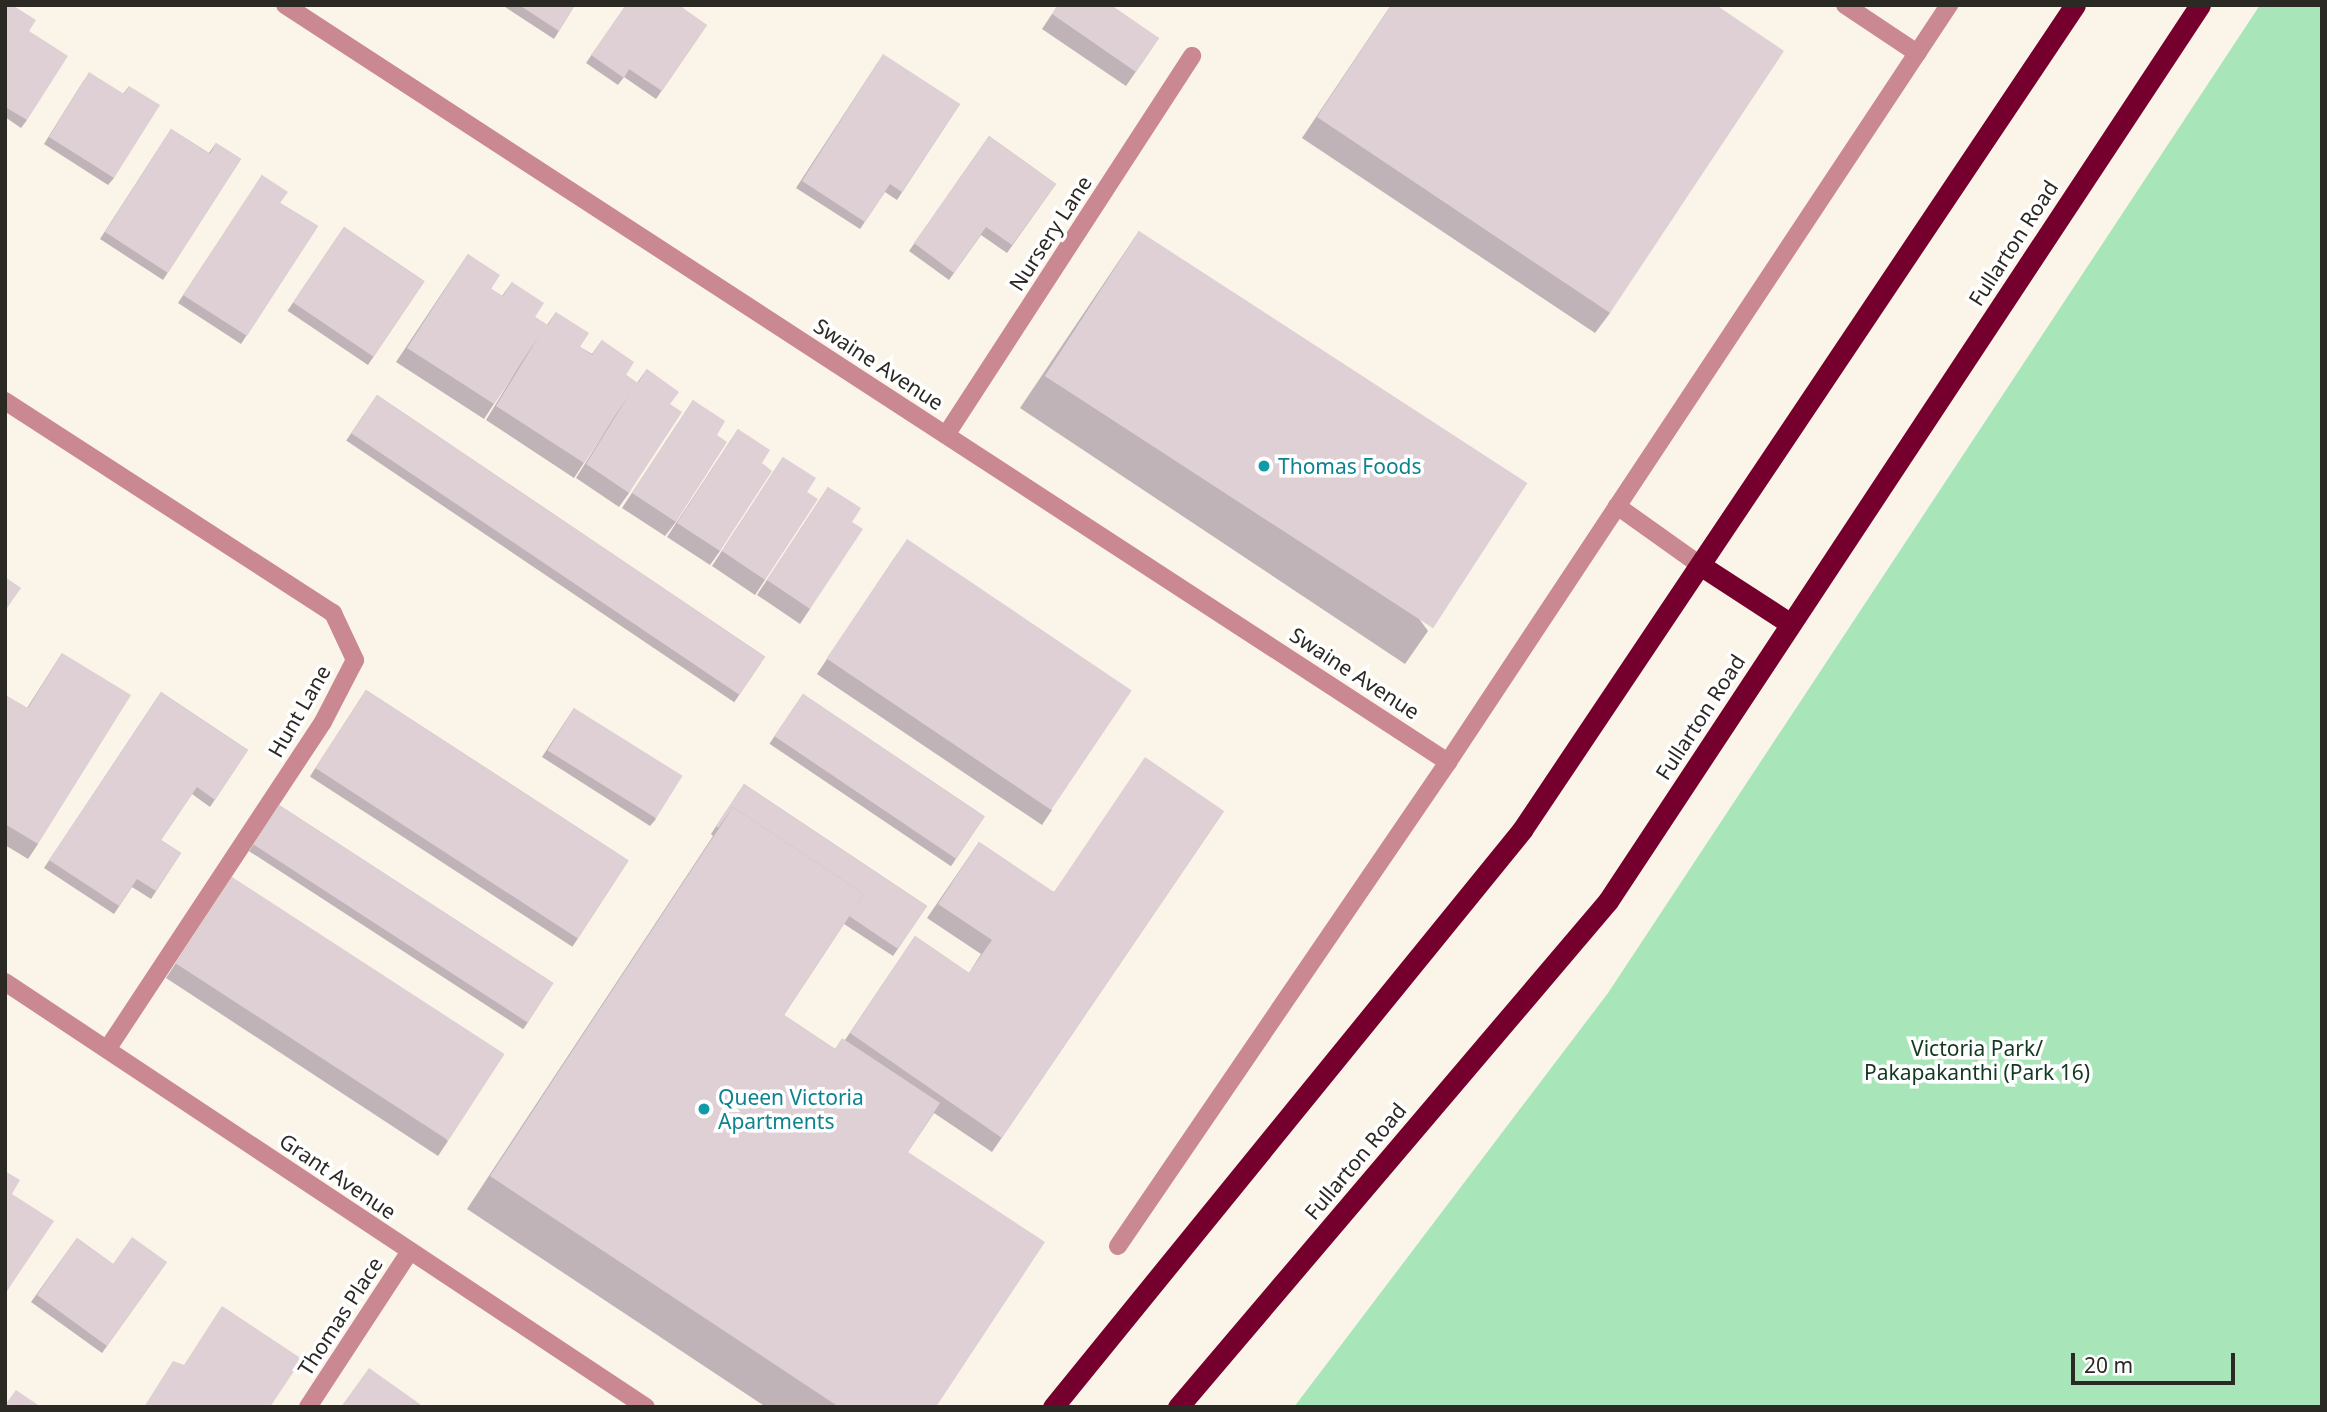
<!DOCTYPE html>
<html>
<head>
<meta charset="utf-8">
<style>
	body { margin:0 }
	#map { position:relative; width:2327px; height:1412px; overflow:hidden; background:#fbf4e9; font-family:"Noto Sans",sans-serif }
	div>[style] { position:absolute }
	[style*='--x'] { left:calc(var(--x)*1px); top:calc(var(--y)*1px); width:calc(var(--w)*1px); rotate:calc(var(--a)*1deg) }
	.green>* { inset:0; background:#a8e6b9 }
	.lane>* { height:18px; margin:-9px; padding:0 9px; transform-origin:9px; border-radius:9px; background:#ca8892 }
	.street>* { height:18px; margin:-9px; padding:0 9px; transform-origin:9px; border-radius:9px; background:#ca8892 }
	.highway>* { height:21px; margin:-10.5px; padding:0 10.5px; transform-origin:10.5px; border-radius:10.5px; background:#76002d }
	.wall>* { inset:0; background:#bfb3b7; transform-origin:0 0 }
	.building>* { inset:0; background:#ded0d5; transform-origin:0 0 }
	.dots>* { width:19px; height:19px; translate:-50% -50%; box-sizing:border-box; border:4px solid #fff; border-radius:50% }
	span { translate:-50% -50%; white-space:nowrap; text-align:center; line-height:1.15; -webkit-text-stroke:7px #fff; paint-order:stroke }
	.street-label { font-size:21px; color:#2b2924 }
	.culture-label { font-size:21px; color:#0d838f }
	.left { translate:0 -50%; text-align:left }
	.park-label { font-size:21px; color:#123820 }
	.frame { position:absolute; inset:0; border:7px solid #2b2924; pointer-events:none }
	.scale { position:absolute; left:2071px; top:1353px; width:164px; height:32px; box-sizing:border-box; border:4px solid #2b2924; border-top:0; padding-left:9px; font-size:21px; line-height:24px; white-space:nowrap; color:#2b2924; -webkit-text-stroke:5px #fff; paint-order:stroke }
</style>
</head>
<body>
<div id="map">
	<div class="green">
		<i style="clip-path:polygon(2260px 5px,2322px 5px,2322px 1407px,1294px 1407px,1608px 993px)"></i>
	</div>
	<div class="lane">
		<i style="--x:5;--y:401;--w:391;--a:32.9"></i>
		<i style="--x:333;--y:613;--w:52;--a:64.9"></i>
		<i style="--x:355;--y:660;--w:70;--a:117.3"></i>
		<i style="--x:323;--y:722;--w:392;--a:123.4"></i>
		<i style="--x:308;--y:1407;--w:186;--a:-56.8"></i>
	</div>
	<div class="street">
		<i style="--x:285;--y:5;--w:1388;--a:33.06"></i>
		<i style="--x:1845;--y:5;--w:87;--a:33.7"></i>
		<i style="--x:946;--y:435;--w:452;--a:-57"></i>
		<i style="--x:1617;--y:506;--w:102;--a:35.4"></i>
		<i style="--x:5;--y:982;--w:769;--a:33.55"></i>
		<i style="--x:1118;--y:1246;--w:586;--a:-55.71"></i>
		<i style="--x:1448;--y:762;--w:908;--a:-56.5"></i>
	</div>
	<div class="highway">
		<i style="--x:1700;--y:565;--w:108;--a:33"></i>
		<i style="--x:1053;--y:1407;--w:744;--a:-50.89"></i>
		<i style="--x:1522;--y:830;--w:993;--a:-56.17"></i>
		<i style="--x:1178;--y:1407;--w:664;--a:-49.64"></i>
		<i style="--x:1608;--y:901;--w:1074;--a:-56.55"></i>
	</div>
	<div class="wall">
		<i style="clip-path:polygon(5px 5px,29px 31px,27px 120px,21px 128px,5px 117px)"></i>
		<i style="clip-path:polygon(502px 5px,575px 5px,554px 39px)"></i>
		<i style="clip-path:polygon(626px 5px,707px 25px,656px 99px,624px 77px,618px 85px,586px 63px)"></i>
		<i style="clip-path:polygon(1058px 5px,1159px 38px,1126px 86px,1042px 29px)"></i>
		<i style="clip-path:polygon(1391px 5px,1716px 5px,1610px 313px,1595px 333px,1302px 138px)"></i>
		<i style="clip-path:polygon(878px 62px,960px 104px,897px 200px,885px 192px,860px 229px,796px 188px)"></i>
		<i style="clip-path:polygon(84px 80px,123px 94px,129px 86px,114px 178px,108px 185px,44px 144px)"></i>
		<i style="clip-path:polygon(171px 129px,209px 153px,216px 143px,241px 159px,163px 280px,100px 239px)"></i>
		<i style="clip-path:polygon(989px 136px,1056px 184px,1007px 253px,981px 235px,949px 280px,909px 251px)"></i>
		<i style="clip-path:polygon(262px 175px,280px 203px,318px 226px,241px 344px,178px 303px)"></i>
		<i style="left:344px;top:227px;width:97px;height:101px;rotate:34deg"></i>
		<i style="clip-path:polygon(1139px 231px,1428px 631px,1405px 664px,1020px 408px)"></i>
		<i style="clip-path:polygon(468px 254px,491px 289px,502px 296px,512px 282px,535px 317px,547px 325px,556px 312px,580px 347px,592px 354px,602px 340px,626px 375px,637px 383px,647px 369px,670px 404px,629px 493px,619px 507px,576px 478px,611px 422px,574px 478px,486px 420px,519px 366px,484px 419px,396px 362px)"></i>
		<i style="left:377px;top:395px;width:468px;height:55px;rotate:34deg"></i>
		<i style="clip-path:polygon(693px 400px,717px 435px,676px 522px,665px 536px,622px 508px)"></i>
		<i style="clip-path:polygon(738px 429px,762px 463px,720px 551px,710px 565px,667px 537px)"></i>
		<i style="clip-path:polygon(783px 457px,807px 492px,765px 580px,755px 595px,712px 566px)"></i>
		<i style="clip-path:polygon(828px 487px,852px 522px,810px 609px,800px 624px,757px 595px)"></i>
		<i style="clip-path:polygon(897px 554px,1052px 810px,1042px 825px,817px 674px)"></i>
		<i style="clip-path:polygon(62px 653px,38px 844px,28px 859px,5px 845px,5px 695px,27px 708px)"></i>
		<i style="left:366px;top:690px;width:313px;height:103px;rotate:33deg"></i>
		<i style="clip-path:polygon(161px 692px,248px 750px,210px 807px,192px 794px,161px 840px,181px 853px,151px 899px,132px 887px,114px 914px,44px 868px)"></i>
		<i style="left:803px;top:694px;width:219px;height:60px;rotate:34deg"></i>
		<i style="clip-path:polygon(574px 708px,656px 819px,650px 826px,542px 757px)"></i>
		<i style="clip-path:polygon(744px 784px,927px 906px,893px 956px,844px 924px,784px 1015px,835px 1049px,845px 1040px,915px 936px,969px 973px,981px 954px,927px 918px,979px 842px,1053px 892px,1224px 811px,992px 1152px,934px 1113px,908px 1152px,936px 1407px,766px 1407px,467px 1209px,713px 836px,711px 834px)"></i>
		<i style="left:279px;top:805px;width:327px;height:55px;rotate:33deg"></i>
		<i style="clip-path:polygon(232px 877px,448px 1141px,438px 1156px,166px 978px)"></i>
		<i style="clip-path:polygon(77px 1238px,113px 1264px,167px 1262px,102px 1353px,31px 1302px)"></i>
	</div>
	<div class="building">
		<i style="clip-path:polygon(5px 5px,12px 5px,36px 20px,29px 31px,68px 56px,27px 120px,5px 107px)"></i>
		<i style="clip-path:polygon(519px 5px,575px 5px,559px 31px)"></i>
		<i style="clip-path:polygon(626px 5px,679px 5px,707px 25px,662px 91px,629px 69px,624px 78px,591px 55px)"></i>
		<i style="clip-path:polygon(1058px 5px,1111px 5px,1159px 38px,1136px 72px,1052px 14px)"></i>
		<i style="clip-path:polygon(1391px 5px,1716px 5px,1784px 51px,1610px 313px,1317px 117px)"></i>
		<i style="clip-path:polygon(883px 54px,960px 104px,902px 192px,890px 184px,865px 222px,802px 181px)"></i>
		<i style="clip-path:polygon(89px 72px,124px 94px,129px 86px,160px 105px,114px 178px,49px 137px)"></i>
		<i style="clip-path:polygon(171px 129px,210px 154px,216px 143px,241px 159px,168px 273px,105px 232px)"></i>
		<i style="clip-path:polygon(989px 136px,1056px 184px,1012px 245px,986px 227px,954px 273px,914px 243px)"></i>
		<i style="clip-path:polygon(262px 175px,288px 192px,280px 203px,318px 226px,247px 336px,183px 295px)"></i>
		<i style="left:344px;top:227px;width:97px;height:91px;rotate:34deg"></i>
		<i style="left:1139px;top:231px;width:463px;height:173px;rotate:33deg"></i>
		<i style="clip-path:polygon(468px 254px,500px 275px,491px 289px,503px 296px,512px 282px,544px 303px,535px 317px,548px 325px,556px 312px,589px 333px,580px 347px,592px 355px,602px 340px,634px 362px,626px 375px,638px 383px,647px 369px,679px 392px,670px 404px,682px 412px,629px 493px,586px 464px,630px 393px,584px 463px,496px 406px,539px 336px,494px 404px,407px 348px)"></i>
		<i style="left:377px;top:395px;width:468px;height:46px;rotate:34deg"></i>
		<i style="clip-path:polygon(693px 400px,725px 421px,717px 435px,727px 442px,676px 522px,632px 493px)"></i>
		<i style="clip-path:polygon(738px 429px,770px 450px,762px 463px,772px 471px,720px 551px,677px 523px)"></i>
		<i style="clip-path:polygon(783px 457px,816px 478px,807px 492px,818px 499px,765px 580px,722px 551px)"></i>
		<i style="clip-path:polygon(828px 487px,861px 508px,852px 522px,863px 529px,810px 609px,767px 580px)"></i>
		<i style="left:907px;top:539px;width:271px;height:144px;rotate:34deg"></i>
		<i style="clip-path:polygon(5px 577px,21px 588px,5px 611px)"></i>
		<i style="clip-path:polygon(62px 653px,131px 695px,38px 844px,5px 824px,5px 695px,28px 708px)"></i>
		<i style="left:366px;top:690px;width:313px;height:93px;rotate:33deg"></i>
		<i style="clip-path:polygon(161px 692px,248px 750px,215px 800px,197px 787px,161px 840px,181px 853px,156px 891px,137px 879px,119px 906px,49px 860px)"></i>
		<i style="left:803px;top:694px;width:219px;height:51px;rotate:34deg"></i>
		<i style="left:574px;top:708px;width:128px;height:50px;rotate:32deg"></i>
		<i style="clip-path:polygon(1145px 757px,1224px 811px,1002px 1138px,850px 1033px,915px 936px,969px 973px,992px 940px,938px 904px,979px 842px,1054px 892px)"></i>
		<i style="clip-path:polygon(744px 784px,927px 906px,898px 949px,849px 916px,864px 894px,733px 807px,718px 828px,716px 826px)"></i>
		<i style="left:279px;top:805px;width:327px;height:47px;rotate:33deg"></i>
		<i style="clip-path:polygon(733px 807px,864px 894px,784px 1015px,835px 1049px,842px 1038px,940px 1103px,908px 1152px,1045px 1242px,936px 1407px,839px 1407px,490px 1176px)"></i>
		<i style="left:232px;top:877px;width:325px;height:103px;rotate:33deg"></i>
		<i style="clip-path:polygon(5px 1171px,20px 1180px,12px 1194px,54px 1221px,5px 1294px)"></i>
		<i style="clip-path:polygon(132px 1237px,167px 1262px,107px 1346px,37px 1295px,77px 1238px,113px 1264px)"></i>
		<i style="clip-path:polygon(222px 1306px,302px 1359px,270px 1407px,144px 1407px,173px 1361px,184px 1365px)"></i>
		<i style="clip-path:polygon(369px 1368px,424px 1407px,341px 1407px)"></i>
		<i style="clip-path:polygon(16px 1390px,41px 1407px,5px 1407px,5px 1405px)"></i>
	</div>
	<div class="dots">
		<i style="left:1264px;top:466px;background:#0f9aa8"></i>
		<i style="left:704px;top:1109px;background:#0f9aa8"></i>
	</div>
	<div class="street-label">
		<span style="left:1050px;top:233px;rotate:-57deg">Nursery Lane</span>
		<span style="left:2013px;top:243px;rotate:-57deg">Fullarton Road</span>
		<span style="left:879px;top:364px;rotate:33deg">Swaine Avenue</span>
		<span style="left:1355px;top:673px;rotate:33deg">Swaine Avenue</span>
		<span style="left:299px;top:711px;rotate:-60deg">Hunt Lane</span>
		<span style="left:1700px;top:717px;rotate:-57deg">Fullarton Road</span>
		<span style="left:1355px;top:1161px;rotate:-50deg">Fullarton Road</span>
		<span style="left:338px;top:1176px;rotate:34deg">Grant Avenue</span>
		<span style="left:340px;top:1316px;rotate:-57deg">Thomas Place</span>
	</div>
	<div class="culture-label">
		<span class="left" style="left:1278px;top:466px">Thomas Foods</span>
		<span class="left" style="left:718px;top:1109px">Queen Victoria<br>Apartments</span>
	</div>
	<div class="park-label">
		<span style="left:1977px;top:1060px">Victoria Park/<br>Pakapakanthi (Park 16)</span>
	</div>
	<div class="frame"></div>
	<div class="scale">20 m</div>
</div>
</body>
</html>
